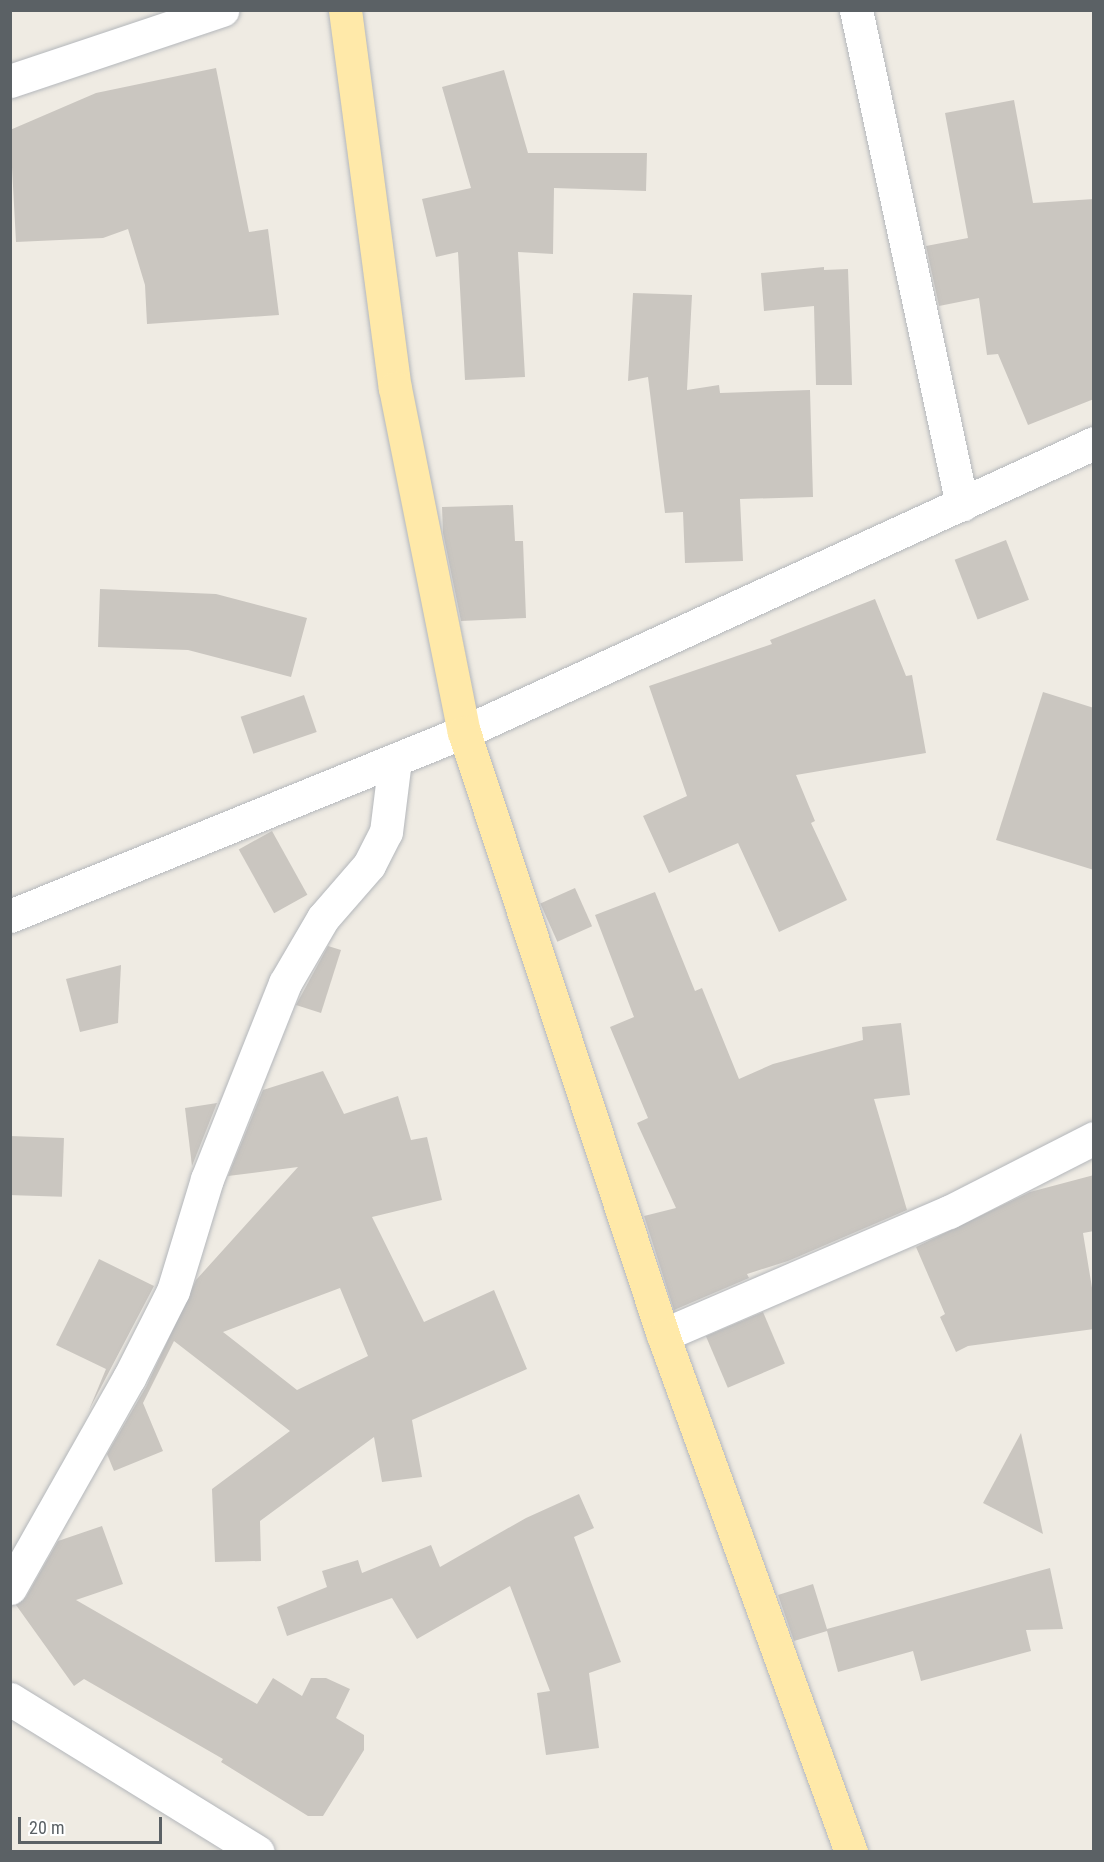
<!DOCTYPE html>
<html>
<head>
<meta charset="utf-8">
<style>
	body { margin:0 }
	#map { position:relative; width:1104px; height:1862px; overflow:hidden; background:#efebe3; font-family:"Roboto Condensed",sans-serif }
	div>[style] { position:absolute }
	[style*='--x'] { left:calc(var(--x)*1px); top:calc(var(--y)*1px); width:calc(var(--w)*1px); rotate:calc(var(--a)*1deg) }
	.building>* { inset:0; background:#cac6c0; transform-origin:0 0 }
	.roads { filter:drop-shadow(0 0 2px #b4b7bb) drop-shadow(0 0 2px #b4b7bb) }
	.minor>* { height:33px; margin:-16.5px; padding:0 16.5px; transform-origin:16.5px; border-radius:16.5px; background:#fff }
	.major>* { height:33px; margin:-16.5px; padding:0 16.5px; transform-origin:16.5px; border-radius:16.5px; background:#ffe9a9 }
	span { translate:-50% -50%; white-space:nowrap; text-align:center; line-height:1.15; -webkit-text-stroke:6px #fff; paint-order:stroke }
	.frame { position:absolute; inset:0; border:12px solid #5b6165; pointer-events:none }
	.scale { position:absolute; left:18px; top:1817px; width:144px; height:27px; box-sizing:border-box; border:3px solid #5b6165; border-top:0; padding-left:8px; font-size:18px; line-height:21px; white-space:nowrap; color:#5b6165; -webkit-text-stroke:4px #fff; paint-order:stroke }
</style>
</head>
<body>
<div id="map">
	<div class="building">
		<i style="clip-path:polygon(216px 68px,249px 232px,268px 229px,279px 315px,147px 324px,145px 285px,128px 229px,103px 238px,16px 242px,10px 130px,96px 93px)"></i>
		<i style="clip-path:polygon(504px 70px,528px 153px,647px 153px,646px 191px,554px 188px,553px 254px,518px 252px,525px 377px,465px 380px,458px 252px,436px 257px,422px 199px,471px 188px,442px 87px)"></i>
		<i style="clip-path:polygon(1014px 100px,1033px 203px,1094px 199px,1094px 399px,1028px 425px,998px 354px,987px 355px,979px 298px,939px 306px,926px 246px,968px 238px,945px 113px)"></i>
		<i style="clip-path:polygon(824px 267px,824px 270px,848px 269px,852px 385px,816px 385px,814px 306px,764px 311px,761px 273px)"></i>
		<i style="clip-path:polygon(633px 293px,692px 295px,687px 390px,719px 385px,720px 393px,810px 390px,813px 497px,740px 499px,743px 561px,685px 563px,683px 512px,665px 513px,648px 377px,628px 381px)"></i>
		<i style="clip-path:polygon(513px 505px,515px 541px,523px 541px,526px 618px,461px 621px,443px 533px,442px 507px)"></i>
		<i style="left:1006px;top:540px;width:64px;height:55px;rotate:69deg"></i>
		<i style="clip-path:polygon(100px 589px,216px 594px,307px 618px,291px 677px,188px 650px,98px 647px)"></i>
		<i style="clip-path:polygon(875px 599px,906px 676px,912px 675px,926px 753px,796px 775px,815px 821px,811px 823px,847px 900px,779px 932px,738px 843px,669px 873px,643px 816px,687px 796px,649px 686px,772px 644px,770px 640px)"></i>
		<i style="clip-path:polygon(1043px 692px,1094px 708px,1094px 870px,996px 840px)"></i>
		<i style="left:304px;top:695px;width:39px;height:67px;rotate:71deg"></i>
		<i style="left:272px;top:831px;width:73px;height:38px;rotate:61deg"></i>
		<i style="left:575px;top:888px;width:42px;height:38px;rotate:66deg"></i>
		<i style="clip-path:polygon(655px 892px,695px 991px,702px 988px,739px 1079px,773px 1064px,863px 1040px,862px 1027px,901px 1023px,910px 1095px,874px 1099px,907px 1210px,788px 1261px,747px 1274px,749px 1278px,674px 1310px,644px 1216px,676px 1208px,637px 1123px,648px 1118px,610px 1027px,634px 1017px,595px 915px)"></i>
		<i style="clip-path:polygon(328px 946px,341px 950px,321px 1013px,296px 1005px)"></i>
		<i style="clip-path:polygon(121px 965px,118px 1023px,80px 1032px,66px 979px)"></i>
		<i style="clip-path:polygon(evenodd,323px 1071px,344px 1114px,398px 1096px,411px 1140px,427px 1137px,442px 1200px,372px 1217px,424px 1322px,494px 1290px,527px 1369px,412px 1420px,422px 1477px,382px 1482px,374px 1437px,260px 1521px,261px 1561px,215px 1562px,212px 1489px,290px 1431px,174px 1341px,143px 1403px,163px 1451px,114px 1471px,107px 1454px,146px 1387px,196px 1280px,298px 1167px,228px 1176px,263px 1090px,323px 1071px,340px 1288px,368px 1356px,297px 1390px,223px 1332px,340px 1288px)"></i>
		<i style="clip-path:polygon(217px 1103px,192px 1166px,185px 1108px)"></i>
		<i style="left:10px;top:1136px;width:54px;height:59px;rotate:2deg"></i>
		<i style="clip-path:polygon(1094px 1175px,1094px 1231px,1083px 1233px,1094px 1300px,1094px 1329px,968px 1346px,956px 1352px,940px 1317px,945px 1314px,916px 1247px,1030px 1192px)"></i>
		<i style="clip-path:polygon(99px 1259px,154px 1286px,89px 1410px,106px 1369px,56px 1345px)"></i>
		<i style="left:763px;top:1312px;width:56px;height:62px;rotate:67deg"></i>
		<i style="clip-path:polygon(1021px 1433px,1043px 1534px,983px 1503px)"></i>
		<i style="clip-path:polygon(579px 1494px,594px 1528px,574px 1537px,621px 1662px,589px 1673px,599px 1748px,546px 1755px,537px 1693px,550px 1691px,510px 1586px,417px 1639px,392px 1598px,287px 1636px,277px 1607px,327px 1587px,322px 1571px,358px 1560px,362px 1573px,431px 1545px,440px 1567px,526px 1518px)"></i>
		<i style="clip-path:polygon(102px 1526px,123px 1584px,76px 1600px,257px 1704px,273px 1678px,302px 1696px,311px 1678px,326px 1678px,350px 1689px,336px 1718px,364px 1735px,364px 1750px,323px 1816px,308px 1816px,221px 1762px,223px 1759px,84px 1679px,74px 1686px,16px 1605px,26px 1597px,58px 1541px)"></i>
		<i style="clip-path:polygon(1050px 1568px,1063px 1629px,1026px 1630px,1031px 1651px,921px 1681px,913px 1651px,838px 1672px,827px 1631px,794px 1641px,778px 1595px,813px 1584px,827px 1629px)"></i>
	</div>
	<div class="roads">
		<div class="minor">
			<i style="--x:856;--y:10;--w:506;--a:77.91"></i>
			<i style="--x:10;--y:81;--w:224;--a:-18.5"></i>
			<i style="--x:10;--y:916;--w:490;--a:-22.1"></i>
			<i style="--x:464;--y:732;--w:693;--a:-24.64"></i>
			<i style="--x:663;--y:1335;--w:311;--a:-23.3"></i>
			<i style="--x:949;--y:1212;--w:163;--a:-27"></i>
			<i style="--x:10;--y:1588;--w:241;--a:-60.5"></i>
			<i style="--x:129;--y:1378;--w:97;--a:-63.2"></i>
			<i style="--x:173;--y:1291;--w:117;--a:-73.1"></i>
			<i style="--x:207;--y:1179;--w:211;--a:-68.3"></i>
			<i style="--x:285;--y:983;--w:75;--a:-59.7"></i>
			<i style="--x:323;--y:918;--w:70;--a:-49"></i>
			<i style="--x:369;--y:865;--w:37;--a:-63"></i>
			<i style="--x:386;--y:832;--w:73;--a:-82.9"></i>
			<i style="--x:10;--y:1699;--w:291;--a:31.7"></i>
		</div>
		<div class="major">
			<i style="--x:345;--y:10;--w:381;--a:82.5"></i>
			<i style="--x:395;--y:388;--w:351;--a:78.7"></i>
			<i style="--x:464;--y:732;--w:635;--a:71.74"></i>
			<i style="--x:663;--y:1335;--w:550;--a:70.02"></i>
		</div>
	</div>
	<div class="frame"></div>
	<div class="scale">20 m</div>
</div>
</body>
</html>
